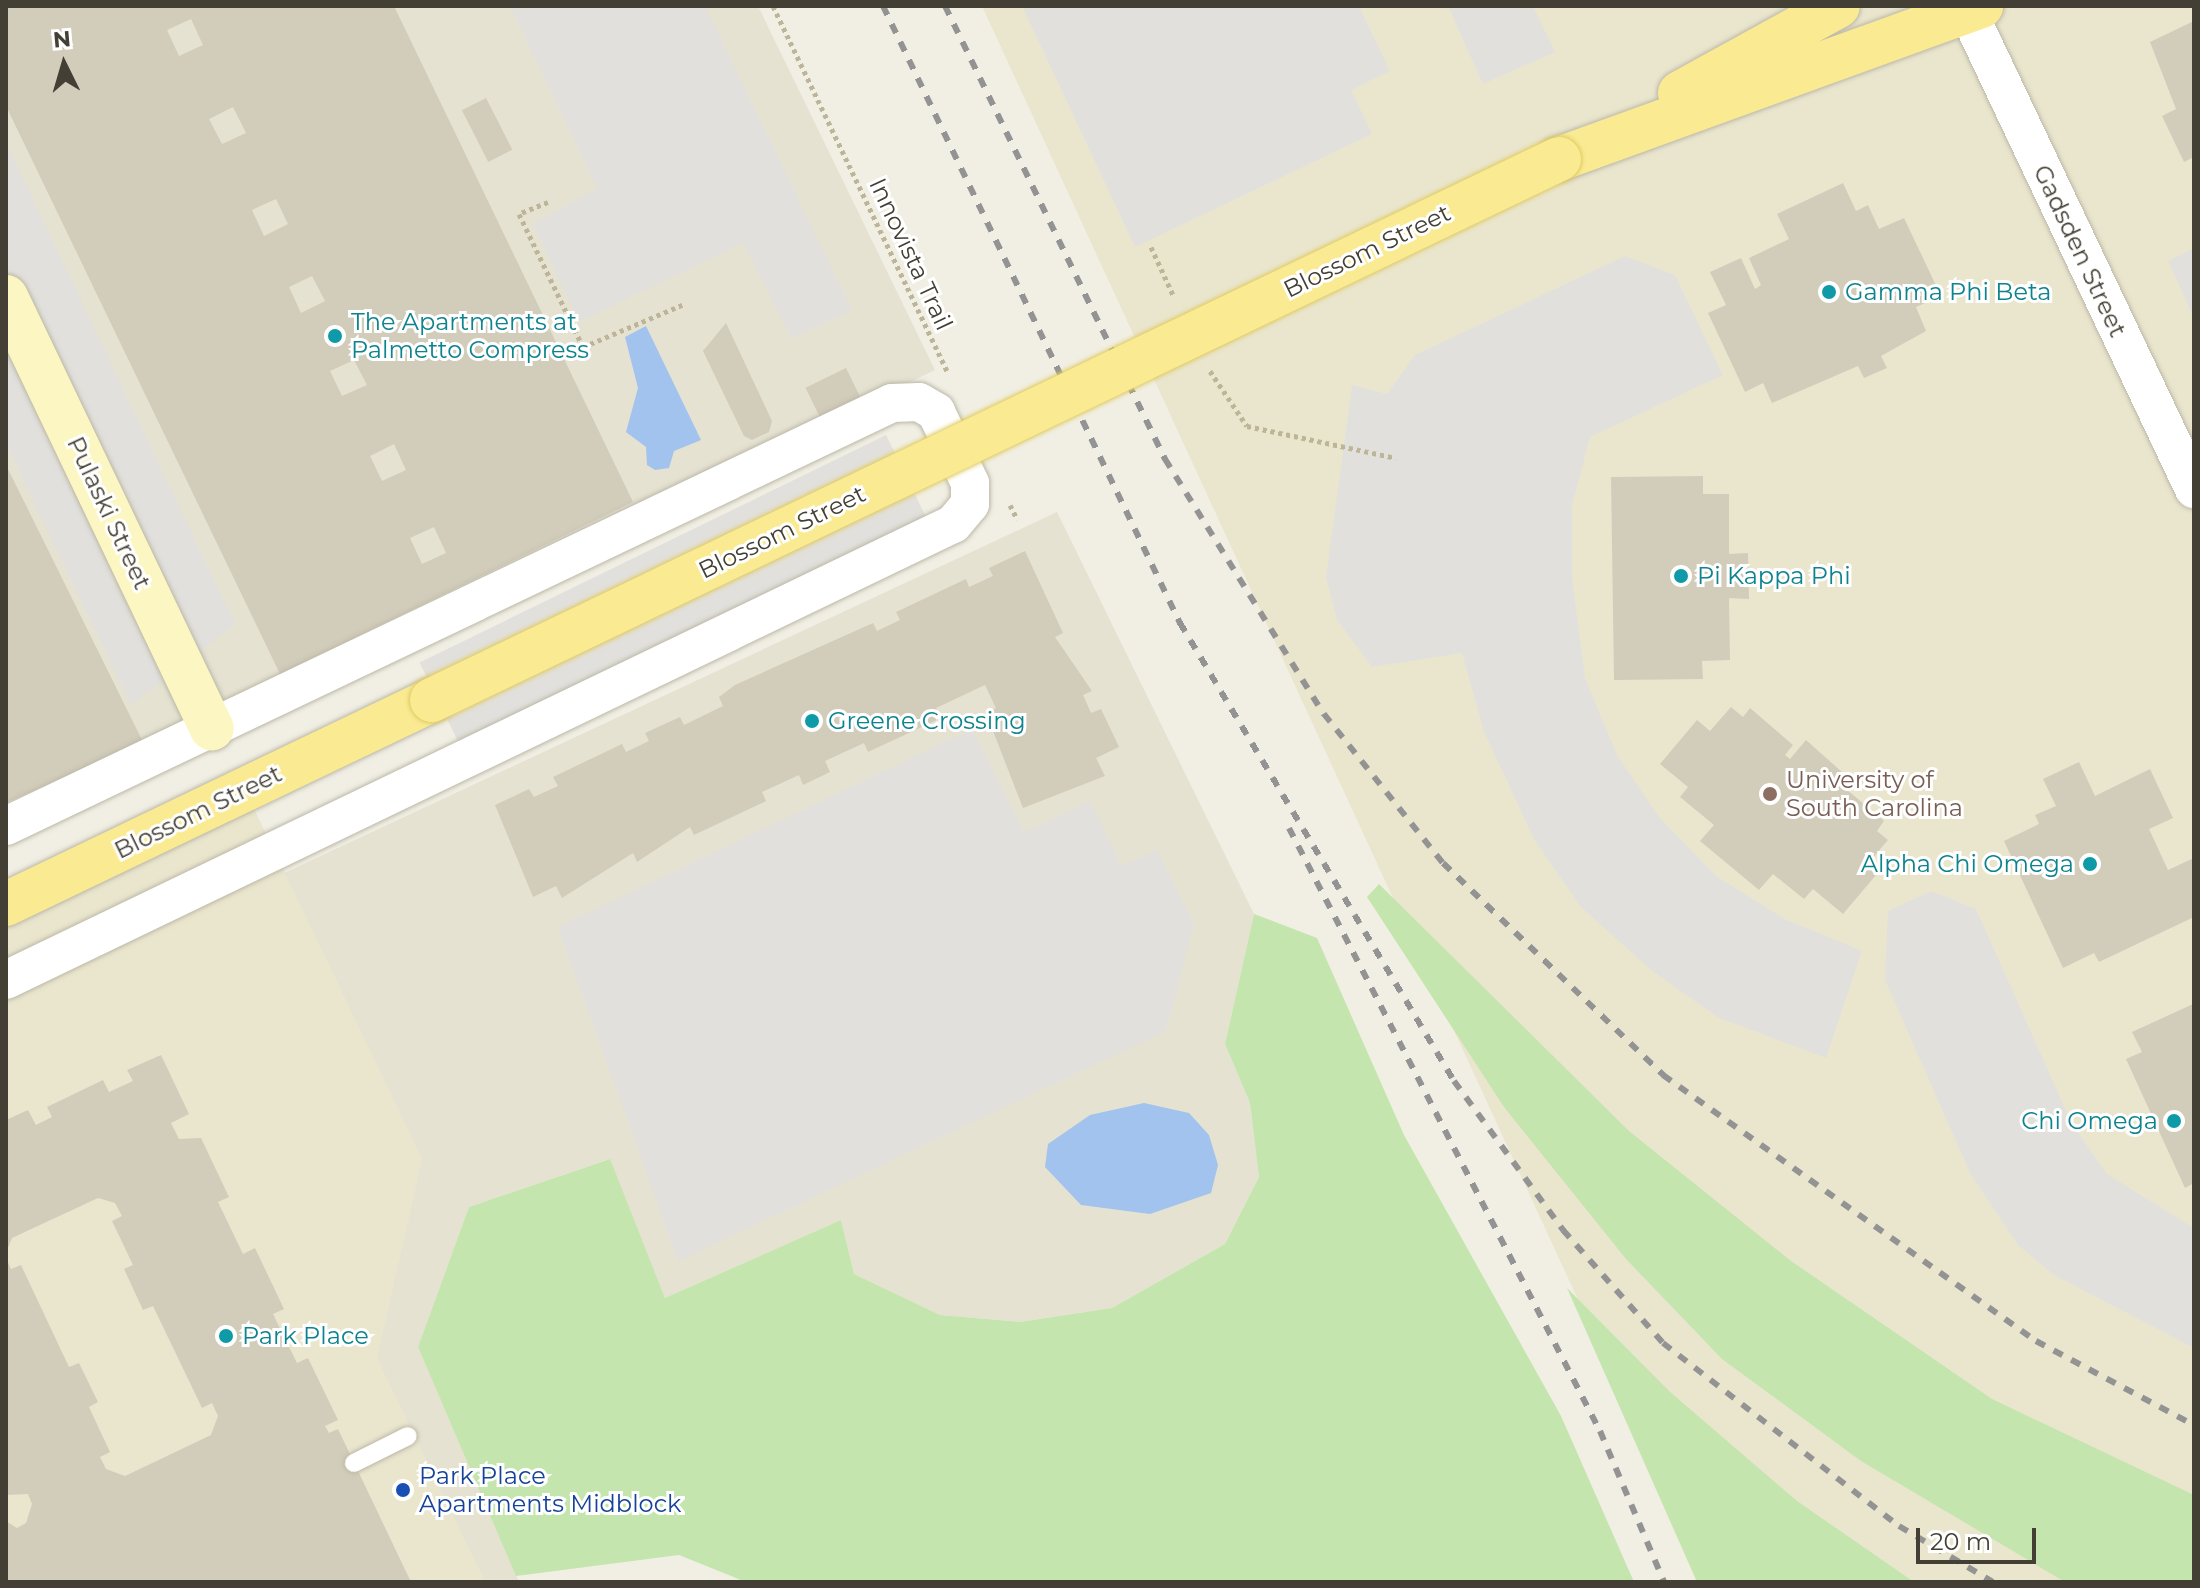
<!DOCTYPE html>
<html>
<head>
<meta charset="utf-8">
<style>
	body { margin:0 }
	#map { position:relative; width:2200px; height:1588px; overflow:hidden; background:#f1efe4; font-family:Montserrat,sans-serif }
	div>[style] { position:absolute }
	[style*='--x'] { left:calc(var(--x)*1px); top:calc(var(--y)*1px); width:calc(var(--w)*1px); rotate:calc(var(--a)*1deg) }
	.residential>* { inset:0; background:#e5e2d2 }
	.education>* { inset:0; background:#eae6ce }
	.green>* { inset:0; background:#c4e5ad }
	.parking>* { inset:0; background:#e2e0dc; transform-origin:0 0 }
	.water>* { inset:0; background:#a1c3ed }
	.building>* { inset:0; background:#d2ccba; transform-origin:0 0 }
	.path>* { height:5px; margin-top:-2.5px; transform-origin:0; background:repeating-linear-gradient(90deg,#bdb598 0 4px,transparent 0 8px) }
	.roads { filter:drop-shadow(0 0 2px #bcb8a7) drop-shadow(0 0 2px #bcb8a7) }
	.lane>* { height:18px; margin:-9px; padding:0 9px; transform-origin:9px; border-radius:9px; background:#fff }
	.street>* { height:38px; margin:-19px; padding:0 19px; transform-origin:19px; border-radius:19px; background:#fff }
	.secondary>* { height:44px; margin:-22px; padding:0 22px; transform-origin:22px; border-radius:22px; background:#fcf6c2 }
	.primary>* { height:44px; margin:-22px; padding:0 22px; transform-origin:22px; border-radius:22px; background:#faeb93 }
	.rail>* { height:6px; margin-top:-3px; transform-origin:0; background:repeating-linear-gradient(90deg,#939393 0 10px,transparent 0 20px) }
	.bridges { filter:drop-shadow(0 0 2px #dfcb64) drop-shadow(0 0 2px #dfcb64) }
	.primary-bridge>* { height:44px; margin:-22px; padding:0 22px; transform-origin:22px; border-radius:22px; background:#faeb93 }
	.dots>* { width:22px; height:22px; translate:-50% -50%; box-sizing:border-box; border:4px solid #fff; border-radius:50% }
	span { translate:-50% -50%; white-space:nowrap; text-align:center; line-height:1.15; -webkit-text-stroke:6px #fff; paint-order:stroke }
	.street-label { font-size:24px; color:#433f34 }
	.culture-label { font-size:24px; color:#0d838f }
	.left { translate:0 -50%; text-align:left }
	.right { translate:-100% -50%; text-align:right }
	.education-label { font-size:24px; color:#785e54 }
	.transit-label { font-size:24px; color:#164399 }
	.frame { position:absolute; inset:0; border:8px solid #433f34; pointer-events:none }
	.north { position:absolute; left:24px; top:24px; width:80px; height:80px; -webkit-text-stroke:6px #fff; paint-order:stroke; rotate:355deg; font-size:22px; font-weight:700; line-height:32px; text-align:center; color:#433f34 }
	.north::after { content:''; display:block; margin:auto; width:28px; height:36px; background:#433f34; clip-path:polygon(50% 0,100% 100%,50% 72%,0 100%) }
	.scale { position:absolute; left:1916px; top:1528px; width:120px; height:36px; box-sizing:border-box; border:4px solid #433f34; border-top:0; padding-left:10px; font-size:24px; line-height:28px; white-space:nowrap; color:#433f34; -webkit-text-stroke:6px #fff; paint-order:stroke }
</style>
</head>
<body>
<div id="map">
	<div class="residential">
		<i style="clip-path:polygon(6px 6px,758px 6px,935px 370px,132px 755px,6px 474px)"></i>
		<i style="clip-path:polygon(1057px 512px,1254px 914px,1225px 1044px,1250px 1103px,1259px 1177px,1225px 1244px,1112px 1308px,1020px 1322px,940px 1315px,854px 1274px,841px 1220px,665px 1298px,609px 1159px,469px 1207px,418px 1347px,519px 1582px,6px 1582px,6px 1003px)"></i>
	</div>
	<div class="education">
		<i style="clip-path:polygon(982px 6px,2194px 6px,2194px 1582px,1708px 1582px)"></i>
		<i style="clip-path:polygon(241px 782px,422px 1159px,377px 1358px,485px 1582px,6px 1582px,6px 895px)"></i>
	</div>
	<div class="green">
		<i style="clip-path:polygon(1379px 884px,1629px 1131px,1791px 1261px,1992px 1399px,2194px 1495px,2194px 1582px,2065px 1582px,1861px 1461px,1722px 1359px,1626px 1259px,1504px 1107px,1367px 897px)"></i>
		<i style="clip-path:polygon(1254px 914px,1317px 938px,1404px 1135px,1561px 1416px,1634px 1582px,746px 1582px,679px 1555px,516px 1576px,418px 1347px,469px 1207px,610px 1159px,665px 1298px,841px 1220px,854px 1274px,940px 1315px,1020px 1322px,1112px 1308px,1225px 1244px,1259px 1177px,1250px 1103px,1225px 1044px)"></i>
		<i style="clip-path:polygon(1567px 1288px,1669px 1391px,1797px 1501px,1914px 1582px,1697px 1582px)"></i>
	</div>
	<div class="parking">
		<i style="clip-path:polygon(510px 6px,705px 6px,852px 310px,792px 339px,743px 243px,579px 322px,533px 224px,597px 188px)"></i>
		<i style="clip-path:polygon(1022px 6px,1359px 6px,1390px 71px,1351px 90px,1372px 134px,1135px 247px)"></i>
		<i style="clip-path:polygon(1448px 6px,1533px 6px,1555px 52px,1483px 84px)"></i>
		<i style="clip-path:polygon(6px 143px,235px 624px,131px 705px,6px 444px)"></i>
		<i style="clip-path:polygon(2194px 248px,2194px 318px,2168px 261px)"></i>
		<i style="clip-path:polygon(1625px 256px,1675px 275px,1723px 375px,1590px 437px,1572px 506px,1572px 577px,1585px 678px,1617px 755px,1659px 817px,1716px 876px,1785px 919px,1862px 951px,1826px 1058px,1719px 1018px,1651px 970px,1581px 907px,1535px 841px,1484px 732px,1462px 653px,1372px 667px,1337px 620px,1326px 577px,1352px 385px,1387px 394px,1415px 355px)"></i>
		<i style="left:886px;top:435px;width:97px;height:519px;rotate:64deg"></i>
		<i style="clip-path:polygon(972px 729px,1024px 832px,1090px 801px,1122px 866px,1157px 850px,1194px 924px,1166px 1031px,678px 1261px,558px 927px)"></i>
		<i style="clip-path:polygon(1931px 891px,1976px 909px,2072px 1124px,2107px 1174px,2194px 1228px,2194px 1348px,2054px 1275px,2018px 1245px,1971px 1175px,1885px 980px,1888px 911px)"></i>
	</div>
	<div class="water">
		<i style="clip-path:polygon(646px 326px,701px 440px,674px 451px,669px 468px,655px 470px,647px 465px,646px 447px,626px 432px,638px 388px,625px 337px)"></i>
		<i style="clip-path:polygon(1144px 1103px,1189px 1113px,1209px 1135px,1218px 1165px,1211px 1193px,1150px 1214px,1081px 1205px,1045px 1167px,1048px 1144px,1090px 1115px)"></i>
	</div>
	<div class="building">
		<i style="clip-path:polygon(evenodd,6px 6px,394px 6px,633px 502px,280px 674px,6px 106px,6px 6px,191px 19px,203px 45px,179px 56px,167px 30px,191px 19px,6px 6px,233px 107px,246px 133px,222px 144px,209px 119px,233px 107px,6px 6px,276px 199px,288px 224px,264px 236px,252px 210px,276px 199px,6px 6px,312px 276px,325px 301px,301px 313px,289px 287px,312px 276px,6px 6px,354px 360px,367px 385px,342px 396px,330px 371px,354px 360px,6px 6px,394px 444px,406px 470px,382px 481px,370px 456px,394px 444px,6px 6px,434px 527px,446px 553px,422px 564px,410px 538px,434px 527px)"></i>
		<i style="clip-path:polygon(2194px 21px,2194px 157px,2184px 162px,2162px 116px,2176px 109px,2150px 42px)"></i>
		<i style="left:486px;top:98px;width:58px;height:27px;rotate:63deg"></i>
		<i style="clip-path:polygon(1843px 183px,1856px 211px,1868px 205px,1879px 229px,1904px 218px,1941px 296px,1916px 307px,1926px 331px,1881px 356px,1887px 368px,1864px 378px,1858px 366px,1772px 403px,1763px 383px,1745px 392px,1708px 313px,1726px 305px,1710px 272px,1741px 258px,1755px 289px,1761px 285px,1749px 258px,1789px 239px,1777px 214px)"></i>
		<i style="clip-path:polygon(726px 323px,772px 421px,769px 432px,752px 440px,744px 436px,703px 351px)"></i>
		<i style="left:846px;top:368px;width:32px;height:45px;rotate:64deg"></i>
		<i style="clip-path:polygon(6px 465px,143px 742px,6px 803px)"></i>
		<i style="clip-path:polygon(1703px 476px,1703px 494px,1729px 494px,1729px 554px,1748px 553px,1749px 599px,1729px 598px,1730px 660px,1702px 661px,1703px 679px,1614px 680px,1611px 477px)"></i>
		<i style="clip-path:polygon(1025px 551px,1063px 633px,1055px 637px,1092px 691px,1083px 695px,1091px 713px,1101px 709px,1119px 747px,1096px 758px,1105px 776px,1023px 808px,986px 713px,996px 708px,985px 685px,936px 708px,941px 718px,868px 752px,864px 743px,825px 761px,830px 772px,803px 785px,799px 775px,762px 792px,766px 801px,694px 835px,690px 827px,637px 862px,633px 853px,562px 898px,556px 886px,533px 897px,495px 805px,529px 789px,534px 797px,558px 786px,553px 777px,622px 744px,626px 752px,649px 741px,645px 733px,680px 717px,684px 725px,723px 706px,719px 697px,735px 685px,873px 623px,877px 631px,900px 620px,896px 612px,966px 579px,969px 587px,993px 576px,989px 568px)"></i>
		<i style="clip-path:polygon(1731px 707px,1743px 717px,1750px 708px,1793px 745px,1785px 755px,1790px 759px,1806px 740px,1842px 772px,1827px 789px,1839px 783px,1884px 821px,1877px 831px,1888px 840px,1866px 866px,1876px 875px,1843px 914px,1813px 889px,1804px 899px,1773px 874px,1759px 890px,1700px 841px,1714px 825px,1680px 797px,1688px 787px,1660px 764px,1697px 720px,1710px 731px)"></i>
		<i style="clip-path:polygon(2079px 762px,2095px 796px,2150px 769px,2173px 818px,2149px 829px,2168px 870px,2194px 858px,2194px 917px,2099px 962px,2094px 953px,2063px 968px,2004px 841px,2039px 824px,2035px 815px,2056px 806px,2043px 779px)"></i>
		<i style="clip-path:polygon(2193px 1004px,2194px 1183px,2185px 1188px,2126px 1059px,2142px 1052px,2132px 1032px)"></i>
		<i style="clip-path:polygon(161px 1055px,189px 1114px,171px 1123px,179px 1139px,201px 1138px,229px 1197px,218px 1202px,243px 1254px,255px 1248px,284px 1309px,273px 1314px,297px 1363px,308px 1358px,338px 1420px,325px 1426px,329px 1433px,338px 1429px,411px 1582px,6px 1582px,6px 1521px,17px 1528px,26px 1523px,32px 1504px,28px 1494px,6px 1495px,6px 1258px,11px 1269px,21px 1265px,69px 1367px,79px 1363px,98px 1402px,89px 1407px,110px 1452px,100px 1457px,106px 1469px,125px 1476px,211px 1435px,218px 1416px,212px 1403px,202px 1408px,153px 1306px,143px 1310px,124px 1269px,133px 1265px,112px 1221px,122px 1216px,115px 1203px,98px 1198px,12px 1238px,6px 1253px,6px 1120px,28px 1110px,36px 1125px,52px 1117px,47px 1107px,103px 1080px,109px 1092px,133px 1081px,127px 1070px)"></i>
	</div>
	<div class="path">
		<i style="--x:773;--y:6;--w:407;--a:64.5"></i>
		<i style="--x:548;--y:202;--w:31;--a:158"></i>
		<i style="--x:519;--y:214;--w:148;--a:64.3"></i>
		<i style="--x:583;--y:347;--w:108;--a:-23"></i>
		<i style="--x:1151;--y:247;--w:55;--a:65.3"></i>
		<i style="--x:1210;--y:371;--w:66;--a:56.1"></i>
		<i style="--x:1247;--y:426;--w:152;--a:12.1"></i>
		<i style="--x:1010;--y:505;--w:16;--a:63"></i>
	</div>
	<div class="roads">
		<div class="lane">
			<i style="--x:354;--y:1463;--w:60;--a:-26.6"></i>
		</div>
		<div class="street">
			<i style="--x:1968;--y:12;--w:528;--a:64.65"></i>
			<i style="--x:6;--y:826;--w:982;--a:-25.52"></i>
			<i style="--x:892;--y:403;--w:27;--a:-2"></i>
			<i style="--x:919;--y:402;--w:20;--a:30"></i>
			<i style="--x:936;--y:412;--w:79;--a:64.4"></i>
			<i style="--x:970;--y:483;--w:21;--a:90"></i>
			<i style="--x:970;--y:504;--w:26;--a:130"></i>
			<i style="--x:953;--y:524;--w:1051;--a:154.29"></i>
		</div>
		<div class="secondary">
			<i style="--x:6;--y:297;--w:478;--a:64.5"></i>
		</div>
		<div class="primary">
			<i style="--x:1680;--y:93;--w:180;--a:-28.8"></i>
			<i style="--x:1559;--y:159;--w:449;--a:-19.9"></i>
			<i style="--x:6;--y:904;--w:472;--a:-25.6"></i>
		</div>
	</div>
	<div class="rail">
		<i style="--x:883;--y:6;--w:685;--a:64.3"></i>
		<i style="--x:1180;--y:623;--w:534;--a:59.11"></i>
		<i style="--x:1454;--y:1081;--w:185;--a:53.8"></i>
		<i style="--x:1563;--y:1230;--w:151;--a:48.5"></i>
		<i style="--x:1663;--y:1343;--w:299;--a:37.8"></i>
		<i style="--x:1899;--y:1526;--w:109;--a:30.8"></i>
		<i style="--x:945;--y:6;--w:504;--a:64.1"></i>
		<i style="--x:1165;--y:459;--w:301;--a:58.1"></i>
		<i style="--x:1324;--y:714;--w:191;--a:51.4"></i>
		<i style="--x:1443;--y:863;--w:306;--a:43.9"></i>
		<i style="--x:1663;--y:1075;--w:458;--a:35.5"></i>
		<i style="--x:2036;--y:1341;--w:179;--a:28"></i>
		<i style="--x:1289;--y:828;--w:678;--a:62.72"></i>
		<i style="--x:1600;--y:1431;--w:164;--a:67"></i>
	</div>
	<div class="bridges">
		<div class="primary-bridge">
			<i style="--x:432;--y:700;--w:1250;--a:-25.64"></i>
		</div>
	</div>
	<div class="dots">
		<i style="left:1829px;top:292px;background:#0f9aa8"></i>
		<i style="left:335px;top:336px;background:#0f9aa8"></i>
		<i style="left:1681px;top:576px;background:#0f9aa8"></i>
		<i style="left:812px;top:721px;background:#0f9aa8"></i>
		<i style="left:1770px;top:794px;background:#8d6e63"></i>
		<i style="left:2090px;top:864px;background:#0f9aa8"></i>
		<i style="left:2174px;top:1121px;background:#0f9aa8"></i>
		<i style="left:226px;top:1336px;background:#0f9aa8"></i>
		<i style="left:403px;top:1490px;background:#1a4fb4"></i>
	</div>
	<div class="street-label">
		<span style="left:1367px;top:251px;rotate:-26deg">Blossom Street</span>
		<span style="left:2080px;top:251px;rotate:65deg">Gadsden Street</span>
		<span style="left:911px;top:254px;rotate:65deg">Innovista Trail</span>
		<span style="left:109px;top:513px;rotate:65deg">Pulaski Street</span>
		<span style="left:782px;top:532px;rotate:-26deg">Blossom Street</span>
		<span style="left:198px;top:812px;rotate:-26deg">Blossom Street</span>
	</div>
	<div class="culture-label">
		<span class="left" style="left:1845px;top:292px">Gamma Phi Beta</span>
		<span class="left" style="left:351px;top:336px">The Apartments at<br>Palmetto Compress</span>
		<span class="left" style="left:1697px;top:576px">Pi Kappa Phi</span>
		<span class="left" style="left:828px;top:721px">Greene Crossing</span>
		<span class="right" style="left:2074px;top:864px">Alpha Chi Omega</span>
		<span class="right" style="left:2158px;top:1121px">Chi Omega</span>
		<span class="left" style="left:242px;top:1336px">Park Place</span>
	</div>
	<div class="education-label">
		<span class="left" style="left:1786px;top:794px">University of<br>South Carolina</span>
	</div>
	<div class="transit-label">
		<span class="left" style="left:419px;top:1490px">Park Place<br>Apartments Midblock</span>
	</div>
	<div class="frame"></div>
	<div class="north">N</div>
	<div class="scale">20 m</div>
</div>
</body>
</html>
